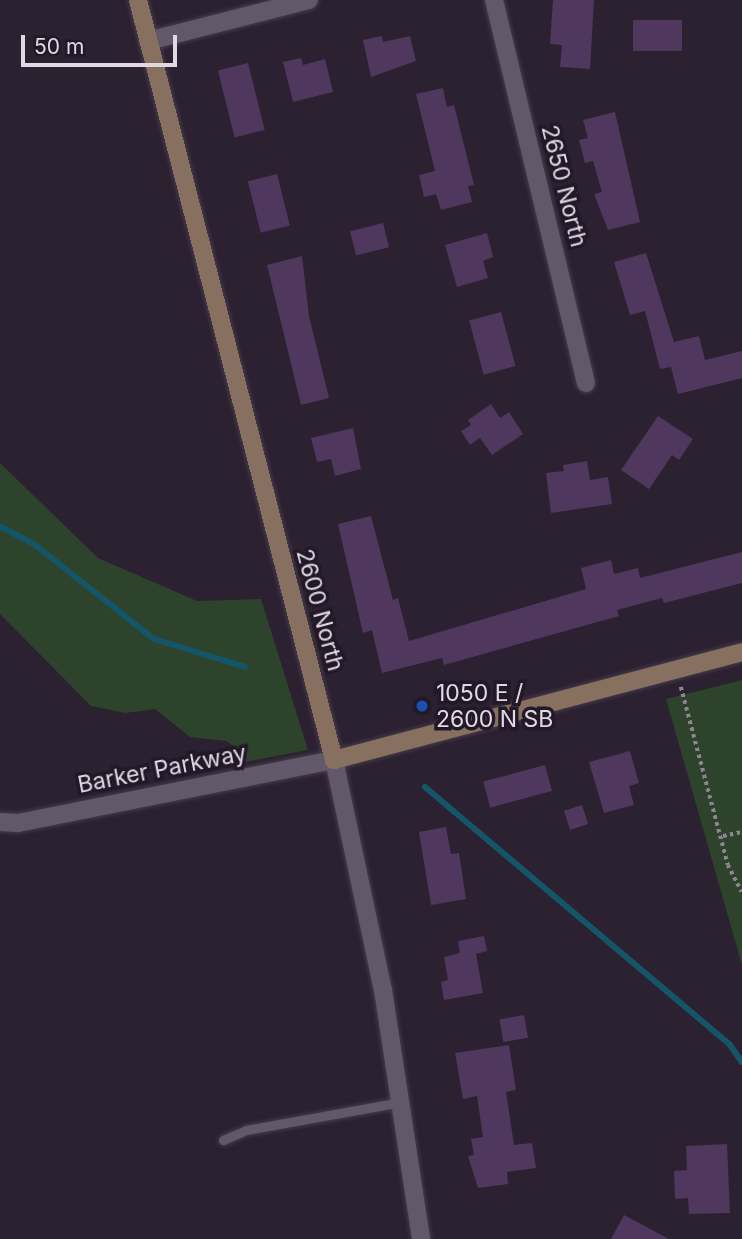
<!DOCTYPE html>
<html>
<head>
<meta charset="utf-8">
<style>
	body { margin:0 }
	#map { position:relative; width:742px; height:1239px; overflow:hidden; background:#2b2131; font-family:Inter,sans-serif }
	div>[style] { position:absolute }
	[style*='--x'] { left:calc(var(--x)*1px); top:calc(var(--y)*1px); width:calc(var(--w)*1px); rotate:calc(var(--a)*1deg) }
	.green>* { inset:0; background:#2e432b }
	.stream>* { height:6px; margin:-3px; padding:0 3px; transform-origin:3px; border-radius:3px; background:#155568 }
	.building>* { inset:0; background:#4f375d; transform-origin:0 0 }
	.path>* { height:3.5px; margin-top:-1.75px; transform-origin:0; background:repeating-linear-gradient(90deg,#8d8592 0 3.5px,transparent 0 7px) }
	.roads { filter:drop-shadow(0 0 2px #453c4a) drop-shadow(0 0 2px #453c4a) }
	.service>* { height:9px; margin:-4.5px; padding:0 4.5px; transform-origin:4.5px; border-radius:4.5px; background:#63576a }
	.minor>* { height:18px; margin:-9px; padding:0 9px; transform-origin:9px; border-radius:9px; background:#63576a }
	.tertiary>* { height:18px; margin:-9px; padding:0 9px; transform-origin:9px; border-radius:9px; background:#63576a }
	.secondary>* { height:18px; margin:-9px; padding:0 9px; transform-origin:9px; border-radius:9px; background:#887061 }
	.dots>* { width:19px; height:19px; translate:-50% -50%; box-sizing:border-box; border:4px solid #221827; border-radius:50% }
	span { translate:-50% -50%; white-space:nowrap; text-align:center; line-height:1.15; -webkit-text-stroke:7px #221827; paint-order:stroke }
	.street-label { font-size:23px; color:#e0d9e4 }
	.poi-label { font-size:23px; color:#e0d9e4 }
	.left { translate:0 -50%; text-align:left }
	.scale { position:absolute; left:21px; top:35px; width:156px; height:32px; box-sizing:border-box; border:4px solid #e0d9e4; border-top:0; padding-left:9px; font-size:21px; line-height:24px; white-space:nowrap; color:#e0d9e4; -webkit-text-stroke:5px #221827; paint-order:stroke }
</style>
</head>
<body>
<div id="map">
	<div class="green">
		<i style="clip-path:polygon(0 463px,98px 558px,197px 601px,261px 599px,308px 750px,245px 762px,242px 751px,226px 741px,190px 737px,155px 709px,125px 713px,91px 706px,0 614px)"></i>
		<i style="clip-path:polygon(742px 680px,742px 965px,666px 699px)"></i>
	</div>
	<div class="stream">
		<i style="--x:0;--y:526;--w:38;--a:28"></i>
		<i style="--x:34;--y:544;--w:153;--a:38.4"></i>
		<i style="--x:154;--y:639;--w:95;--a:17.1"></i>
		<i style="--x:425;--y:787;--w:399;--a:40.2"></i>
		<i style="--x:730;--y:1045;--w:21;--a:55"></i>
	</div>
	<div class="building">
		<i style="clip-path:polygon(553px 0,594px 0,590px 69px,560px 67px,562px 45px,550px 44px)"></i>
		<i style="left:633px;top:20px;width:49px;height:31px"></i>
		<i style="clip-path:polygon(382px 36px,383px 42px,410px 36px,416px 61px,371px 77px,363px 40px)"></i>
		<i style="clip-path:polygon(301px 58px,303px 65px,325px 59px,333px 92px,293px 102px,283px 62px)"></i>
		<i style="left:248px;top:63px;width:69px;height:31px;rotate:76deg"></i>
		<i style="clip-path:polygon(443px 88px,447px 107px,454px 105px,474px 185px,468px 186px,472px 202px,441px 210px,436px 194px,424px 197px,419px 175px,435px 171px,416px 94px)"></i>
		<i style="clip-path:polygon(615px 112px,640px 222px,608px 230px,594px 194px,602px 192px,593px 161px,585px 163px,579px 140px,588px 138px,583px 120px)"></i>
		<i style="left:277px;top:174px;width:53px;height:30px;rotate:76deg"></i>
		<i style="left:383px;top:223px;width:25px;height:34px;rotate:76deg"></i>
		<i style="clip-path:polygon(487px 233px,493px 257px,483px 261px,488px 278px,457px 287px,445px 245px)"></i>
		<i style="clip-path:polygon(646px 253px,674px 342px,699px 336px,705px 360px,742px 351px,742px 378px,678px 394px,671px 367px,660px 369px,645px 311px,630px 315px,614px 262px)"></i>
		<i style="clip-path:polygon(302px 256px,309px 316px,329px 398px,301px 405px,267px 265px)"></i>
		<i style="left:501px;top:312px;width:56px;height:33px;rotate:75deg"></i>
		<i style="clip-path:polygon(491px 404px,500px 418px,509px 412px,523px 434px,492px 455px,480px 438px,470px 445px,461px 431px,471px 425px,468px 420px)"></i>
		<i style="clip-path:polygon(658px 416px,693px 439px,679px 460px,672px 455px,649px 489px,621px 470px)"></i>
		<i style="clip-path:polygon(353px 428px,361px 469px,335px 476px,331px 459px,317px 462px,311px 438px)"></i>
		<i style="clip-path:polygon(587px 461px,590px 480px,608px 477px,612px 504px,551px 513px,546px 473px,564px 471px,563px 465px)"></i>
		<i style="clip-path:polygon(371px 516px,393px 600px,398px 598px,409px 641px,586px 589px,581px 568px,611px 560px,614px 574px,638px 568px,640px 578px,742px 552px,742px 583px,664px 603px,662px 598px,617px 610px,619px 616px,444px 665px,442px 658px,382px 673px,372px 630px,363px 633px,338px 524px)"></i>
		<i style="clip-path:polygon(630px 751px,639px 783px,629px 786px,634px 805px,604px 813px,589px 762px)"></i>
		<i style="left:545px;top:765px;width:27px;height:64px;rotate:75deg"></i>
		<i style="left:582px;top:805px;width:20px;height:19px;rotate:72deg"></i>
		<i style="clip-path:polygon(446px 827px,451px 854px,459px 853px,466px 899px,431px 905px,419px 832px)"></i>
		<i style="clip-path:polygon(484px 936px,487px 951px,476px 954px,483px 993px,444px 1000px,441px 982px,448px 980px,444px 957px,460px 953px,458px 941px)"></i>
		<i style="left:524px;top:1015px;width:23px;height:25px;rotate:80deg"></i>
		<i style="clip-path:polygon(509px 1045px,516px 1090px,506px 1092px,514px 1145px,532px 1143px,536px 1168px,507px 1172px,508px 1184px,478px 1188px,468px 1156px,474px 1155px,471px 1139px,483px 1137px,477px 1096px,463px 1099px,455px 1053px)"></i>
		<i style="clip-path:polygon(727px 1144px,730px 1213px,689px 1214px,688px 1198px,675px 1199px,674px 1171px,687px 1170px,686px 1146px)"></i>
		<i style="clip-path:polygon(624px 1215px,669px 1239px,611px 1239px)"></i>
	</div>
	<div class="path">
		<i style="--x:681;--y:687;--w:184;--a:75.2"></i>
		<i style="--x:728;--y:865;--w:30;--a:63"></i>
		<i style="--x:723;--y:836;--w:19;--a:-12"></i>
	</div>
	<div class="roads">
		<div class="service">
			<i style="--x:223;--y:1140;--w:25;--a:-23"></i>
			<i style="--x:246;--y:1130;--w:158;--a:-10.2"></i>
		</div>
		<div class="minor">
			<i style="--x:494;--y:0;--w:394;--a:76.5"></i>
			<i style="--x:148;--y:41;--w:166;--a:-14.3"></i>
			<i style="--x:0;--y:822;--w:18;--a:3"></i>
			<i style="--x:18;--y:823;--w:322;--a:-11.3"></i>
		</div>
		<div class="tertiary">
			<i style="--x:334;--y:760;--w:235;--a:78"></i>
			<i style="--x:383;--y:990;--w:252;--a:81.3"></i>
		</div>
		<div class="secondary">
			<i style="--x:138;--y:0;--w:785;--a:75.54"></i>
			<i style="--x:334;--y:760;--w:422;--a:-14.8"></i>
		</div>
	</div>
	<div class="dots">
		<i style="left:422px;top:706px;background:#1a4fb4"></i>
	</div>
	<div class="street-label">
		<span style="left:564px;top:186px;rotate:76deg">2650 North</span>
		<span style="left:320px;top:610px;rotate:75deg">2600 North</span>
		<span style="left:162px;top:769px;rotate:-11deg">Barker Parkway</span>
	</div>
	<div class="poi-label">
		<span class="left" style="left:436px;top:706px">1050 E /<br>2600 N SB</span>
	</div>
	<div class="scale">50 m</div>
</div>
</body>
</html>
